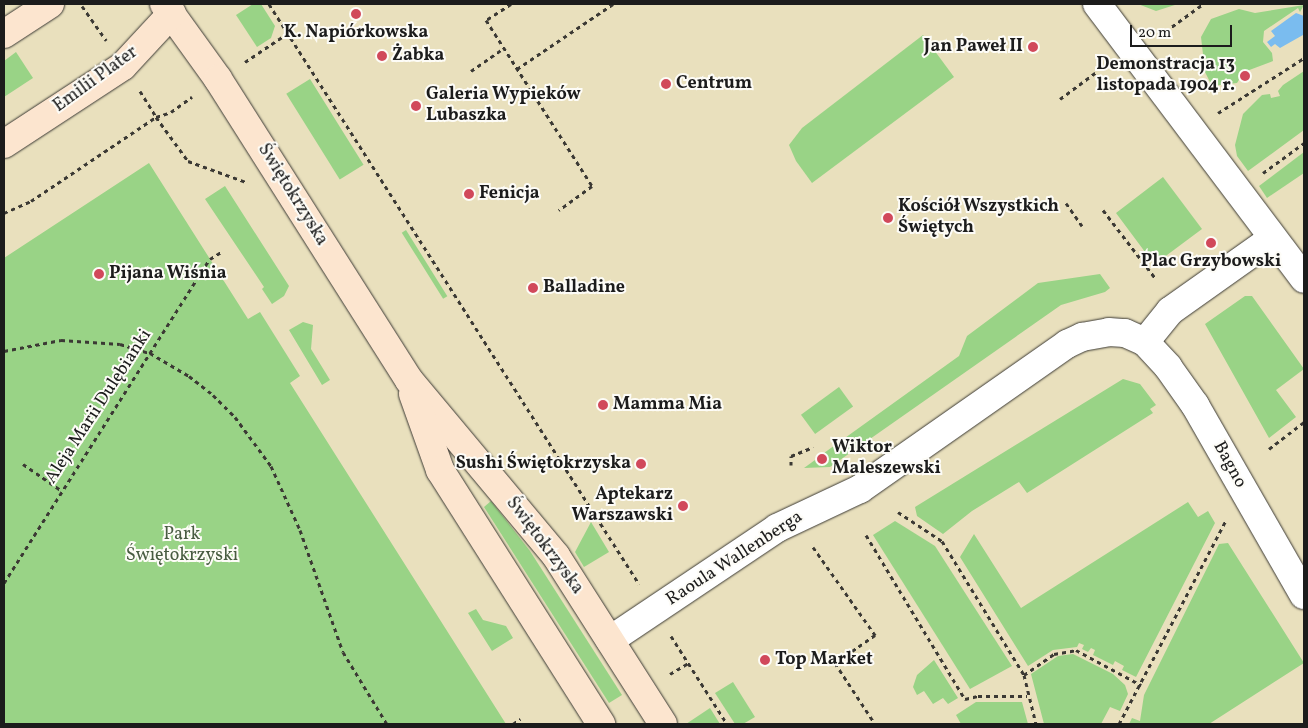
<!DOCTYPE html>
<html>
<head>
<meta charset="utf-8">
<style>
	body { margin:0 }
	#map { position:relative; width:1308px; height:728px; overflow:hidden; background:#e9e0bd; font-family:Vollkorn,serif }
	div>[style] { position:absolute }
	[style*='--x'] { left:calc(var(--x)*1px); top:calc(var(--y)*1px); width:calc(var(--w)*1px); rotate:calc(var(--a)*1deg) }
	.green>* { inset:0; background:#99d386; transform-origin:0 0 }
	.water>* { inset:0; background:#7abcef }
	.path>* { height:3px; margin-top:-1.5px; transform-origin:0; background:repeating-linear-gradient(90deg,#3b3934 0 4px,transparent 0 8px) }
	.roads { filter:drop-shadow(0 0 1px #3b3934) drop-shadow(0 0 1px #3b3934) }
	.street>* { height:28px; margin:-14px; padding:0 14px; transform-origin:14px; border-radius:14px; background:#fff }
	.secondary>* { height:28px; margin:-14px; padding:0 14px; transform-origin:14px; border-radius:14px; background:#fce5cf }
	.dots>* { width:14px; height:14px; translate:-50% -50%; box-sizing:border-box; border:2px solid #fdfcf7; border-radius:50% }
	span { translate:-50% -50%; white-space:nowrap; text-align:center; line-height:1.15; -webkit-text-stroke:4px #fdfcf7; paint-order:stroke }
	.poi-label { font-size:18px; color:#1c1c1c; font-weight:700 }
	.right { translate:-100% -50%; text-align:right }
	.left { translate:0 -50%; text-align:left }
	.street-label { font-size:18px; color:#1c1c1c }
	.park-label { font-size:18px; color:#485c41 }
	.frame { position:absolute; inset:0; border:5px solid #1c1c1c; pointer-events:none }
	.scale { position:absolute; left:1130px; top:25px; width:102px; height:22px; box-sizing:border-box; border:2px solid #1c1c1c; border-top:0; padding-left:6px; font-size:15px; line-height:18px; white-space:nowrap; color:#1c1c1c; -webkit-text-stroke:4px #fdfcf7; paint-order:stroke }
</style>
</head>
<body>
<div id="map">
	<div class="green">
		<i style="clip-path:polygon(253px 4px,261px 4px,275px 26px,271px 38px,257px 47px,236px 15px)"></i>
		<i style="clip-path:polygon(1138px 4px,1178px 4px,1156px 11px)"></i>
		<i style="clip-path:polygon(1304px 5px,1300px 12px,1298px 8px,1264px 31px,1263px 42px,1272px 53px,1273px 61px,1244px 72px,1237px 83px,1212px 86px,1205px 72px,1201px 37px,1211px 19px,1239px 9px,1255px 13px)"></i>
		<i style="clip-path:polygon(923px 35px,954px 77px,812px 183px,796px 161px,789px 145px,802px 128px)"></i>
		<i style="clip-path:polygon(16px 52px,33px 78px,4px 97px,4px 61px)"></i>
		<i style="clip-path:polygon(1304px 71px,1304px 130px,1248px 171px,1237px 156px,1235px 145px,1243px 114px,1262px 95px,1270px 94px,1271px 98px,1280px 96px,1278px 91px,1283px 85px)"></i>
		<i style="left:310px;top:79px;width:101px;height:28px;rotate:58deg"></i>
		<i style="clip-path:polygon(1304px 152px,1304px 173px,1267px 198px,1259px 186px)"></i>
		<i style="clip-path:polygon(149px 163px,248px 319px,260px 312px,300px 376px,290px 383px,506px 724px,4px 724px,4px 258px)"></i>
		<i style="clip-path:polygon(1163px 177px,1202px 229px,1159px 261px,1157px 257px,1151px 260px,1116px 213px)"></i>
		<i style="clip-path:polygon(225px 186px,289px 286px,284px 296px,272px 304px,262px 289px,264px 287px,205px 199px)"></i>
		<i style="left:406px;top:230px;width:78px;height:5px;rotate:58deg"></i>
		<i style="clip-path:polygon(1100px 274px,1110px 288px,1105px 292px,1061px 305px,830px 467px,804px 468px,815px 460px,819px 466px,828px 459px,824px 453px,959px 356px,967px 336px,1038px 283px)"></i>
		<i style="clip-path:polygon(1245px 296px,1252px 296px,1304px 369px,1276px 390px,1296px 417px,1269px 438px,1205px 324px)"></i>
		<i style="clip-path:polygon(303px 322px,313px 325px,311px 349px,330px 380px,322px 385px,289px 330px)"></i>
		<i style="clip-path:polygon(1123px 379px,1140px 384px,1156px 405px,1150px 409px,1153px 413px,1027px 493px,1019px 482px,972px 511px,943px 534px,917px 516px,915px 507px)"></i>
		<i style="left:839px;top:387px;width:24px;height:47px;rotate:54deg"></i>
		<i style="clip-path:polygon(491px 501px,530px 551px,622px 695px,609px 703px,484px 507px)"></i>
		<i style="clip-path:polygon(1188px 502px,1198px 517px,1208px 511px,1215px 523px,1136px 677px,1122px 670px,1124px 666px,1115px 661px,1113px 665px,1093px 655px,1095px 650px,1091px 648px,1088px 652px,1082px 649px,1084px 645px,1079px 643px,1077px 647px,1053px 650px,1028px 666px,960px 557px,974px 534px,1021px 608px)"></i>
		<i style="clip-path:polygon(895px 521px,935px 546px,1012px 666px,970px 689px,873px 535px)"></i>
		<i style="clip-path:polygon(591px 522px,609px 552px,584px 567px,575px 552px)"></i>
		<i style="clip-path:polygon(1228px 543px,1304px 663px,1209px 724px,1129px 724px,1132px 718px,1140px 721px,1144px 695px,1219px 544px)"></i>
		<i style="clip-path:polygon(476px 609px,483px 620px,506px 626px,513px 638px,492px 651px,468px 613px)"></i>
		<i style="clip-path:polygon(1073px 654px,1113px 674px,1125px 685px,1128px 694px,1120px 711px,1110px 707px,1101px 724px,1044px 724px,1031px 674px,1058px 656px)"></i>
		<i style="clip-path:polygon(934px 660px,958px 698px,948px 704px,943px 698px,933px 704px,924px 691px,917px 695px,913px 687px,917px 675px)"></i>
		<i style="clip-path:polygon(733px 682px,755px 717px,743px 724px,735px 724px,715px 693px)"></i>
		<i style="clip-path:polygon(976px 702px,1022px 702px,1028px 724px,961px 724px,956px 715px)"></i>
		<i style="clip-path:polygon(710px 708px,720px 724px,686px 724px)"></i>
	</div>
	<div class="water">
		<i style="clip-path:polygon(1296px 13px,1304px 16px,1303px 35px,1280px 48px,1275px 44px,1271px 47px,1267px 42px,1275px 36px,1271px 31px)"></i>
	</div>
	<div class="path">
		<i style="--x:269;--y:4;--w:688;--a:57.46"></i>
		<i style="--x:511;--y:4;--w:30;--a:147"></i>
		<i style="--x:486;--y:20;--w:197;--a:57.4"></i>
		<i style="--x:592;--y:186;--w:41;--a:144"></i>
		<i style="--x:82;--y:6;--w:42;--a:54.8"></i>
		<i style="--x:1159;--y:36;--w:54;--a:-36"></i>
		<i style="--x:245;--y:62;--w:52;--a:-34"></i>
		<i style="--x:517;--y:69;--w:116;--a:-34.1"></i>
		<i style="--x:471;--y:71;--w:40;--a:-34.9"></i>
		<i style="--x:140;--y:91;--w:31;--a:58"></i>
		<i style="--x:156;--y:117;--w:16;--a:-18"></i>
		<i style="--x:171;--y:112;--w:26;--a:-36"></i>
		<i style="--x:1060;--y:99;--w:44;--a:-36.6"></i>
		<i style="--x:1218;--y:113;--w:102;--a:-32.6"></i>
		<i style="--x:1263;--y:173;--w:51;--a:-36.2"></i>
		<i style="--x:1066;--y:203;--w:28;--a:55"></i>
		<i style="--x:1103;--y:210;--w:87;--a:52.5"></i>
		<i style="--x:4;--y:213;--w:30;--a:-24"></i>
		<i style="--x:31;--y:201;--w:151;--a:-33.9"></i>
		<i style="--x:156;--y:117;--w:54;--a:54"></i>
		<i style="--x:188;--y:161;--w:62;--a:19.9"></i>
		<i style="--x:4;--y:351;--w:58;--a:-10.9"></i>
		<i style="--x:61;--y:340;--w:59;--a:3.9"></i>
		<i style="--x:120;--y:344;--w:31;--a:17"></i>
		<i style="--x:150;--y:353;--w:45;--a:30.5"></i>
		<i style="--x:189;--y:376;--w:31;--a:38"></i>
		<i style="--x:213;--y:395;--w:31;--a:45"></i>
		<i style="--x:235;--y:417;--w:61;--a:53.7"></i>
		<i style="--x:271;--y:466;--w:70;--a:65.6"></i>
		<i style="--x:300;--y:530;--w:129;--a:70.6"></i>
		<i style="--x:343;--y:652;--w:84;--a:58.6"></i>
		<i style="--x:1269;--y:449;--w:44;--a:-37.6"></i>
		<i style="--x:23;--y:464;--w:47;--a:34.7"></i>
		<i style="--x:791;--y:465;--w:9;--a:-90"></i>
		<i style="--x:791;--y:456;--w:24;--a:-22"></i>
		<i style="--x:898;--y:512;--w:53;--a:33.4"></i>
		<i style="--x:942;--y:541;--w:157;--a:58.5"></i>
		<i style="--x:1024;--y:675;--w:50;--a:76.2"></i>
		<i style="--x:866;--y:535;--w:192;--a:58.9"></i>
		<i style="--x:965;--y:699;--w:13;--a:-13"></i>
		<i style="--x:978;--y:696;--w:49;--a:0"></i>
		<i style="--x:813;--y:547;--w:108;--a:54.8"></i>
		<i style="--x:875;--y:635;--w:49;--a:145"></i>
		<i style="--x:835;--y:663;--w:73;--a:56.7"></i>
		<i style="--x:4;--y:583;--w:384;--a:-57.6"></i>
		<i style="--x:210;--y:259;--w:15;--a:-32"></i>
		<i style="--x:671;--y:636;--w:104;--a:57.5"></i>
		<i style="--x:670;--y:674;--w:21;--a:-31"></i>
		<i style="--x:1024;--y:675;--w:37;--a:-35"></i>
		<i style="--x:1054;--y:654;--w:22;--a:-10"></i>
		<i style="--x:1076;--y:650;--w:74;--a:28.3"></i>
		<i style="--x:513;--y:724;--w:9;--a:-36"></i>
		<i style="--x:1119;--y:724;--w:230;--a:-62.3"></i>
	</div>
	<div class="roads">
		<div class="street">
			<i style="--x:1097;--y:4;--w:344;--a:53"></i>
			<i style="--x:1145;--y:342;--w:40;--a:-51"></i>
			<i style="--x:1170;--y:311;--w:126;--a:-35.3"></i>
			<i style="--x:610;--y:640;--w:201;--a:-33.8"></i>
			<i style="--x:777;--y:528;--w:92;--a:-25.2"></i>
			<i style="--x:860;--y:489;--w:253;--a:-35"></i>
			<i style="--x:1067;--y:344;--w:17;--a:-25"></i>
			<i style="--x:1082;--y:337;--w:27;--a:-10"></i>
			<i style="--x:1109;--y:332;--w:16;--a:4"></i>
			<i style="--x:1125;--y:333;--w:22;--a:24"></i>
			<i style="--x:1145;--y:342;--w:34;--a:47"></i>
			<i style="--x:1168;--y:367;--w:47;--a:54.6"></i>
			<i style="--x:1195;--y:405;--w:219;--a:60.2"></i>
		</div>
		<div class="secondary">
			<i style="--x:164;--y:4;--w:92;--a:54.2"></i>
			<i style="--x:218;--y:79;--w:356;--a:57.6"></i>
			<i style="--x:409;--y:380;--w:229;--a:50.1"></i>
			<i style="--x:556;--y:556;--w:199;--a:57.5"></i>
			<i style="--x:4;--y:34;--w:55;--a:-33.1"></i>
			<i style="--x:4;--y:144;--w:142;--a:-33.2"></i>
			<i style="--x:123;--y:66;--w:72;--a:-47.2"></i>
			<i style="--x:413;--y:394;--w:81;--a:70.4"></i>
			<i style="--x:440;--y:470;--w:301;--a:57.6"></i>
		</div>
	</div>
	<div class="dots">
		<i style="left:356px;top:14px;background:#d1495b"></i>
		<i style="left:1033px;top:47px;background:#d1495b"></i>
		<i style="left:382px;top:56px;background:#d1495b"></i>
		<i style="left:1245px;top:76px;background:#d1495b"></i>
		<i style="left:666px;top:84px;background:#d1495b"></i>
		<i style="left:416px;top:106px;background:#d1495b"></i>
		<i style="left:469px;top:194px;background:#d1495b"></i>
		<i style="left:888px;top:218px;background:#d1495b"></i>
		<i style="left:1211px;top:243px;background:#d1495b"></i>
		<i style="left:99px;top:274px;background:#d1495b"></i>
		<i style="left:533px;top:288px;background:#d1495b"></i>
		<i style="left:603px;top:405px;background:#d1495b"></i>
		<i style="left:822px;top:459px;background:#d1495b"></i>
		<i style="left:641px;top:464px;background:#d1495b"></i>
		<i style="left:683px;top:506px;background:#d1495b"></i>
		<i style="left:765px;top:660px;background:#d1495b"></i>
	</div>
	<div class="poi-label">
		<span style="left:356px;top:33px">K. Napiórkowska</span>
		<span class="right" style="left:1023px;top:47px">Jan Paweł II</span>
		<span class="left" style="left:392px;top:56px">Żabka</span>
		<span class="right" style="left:1235px;top:76px">Demonstracja 13<br>listopada 1904 r.</span>
		<span class="left" style="left:676px;top:84px">Centrum</span>
		<span class="left" style="left:426px;top:106px">Galeria Wypieków<br>Lubaszka</span>
		<span class="left" style="left:479px;top:194px">Fenicja</span>
		<span class="left" style="left:898px;top:218px">Kościół Wszystkich<br>Świętych</span>
		<span style="left:1211px;top:262px">Plac Grzybowski</span>
		<span class="left" style="left:109px;top:274px">Pijana Wiśnia</span>
		<span class="left" style="left:543px;top:288px">Balladine</span>
		<span class="left" style="left:613px;top:405px">Mamma Mia</span>
		<span class="left" style="left:832px;top:459px">Wiktor<br>Maleszewski</span>
		<span class="right" style="left:631px;top:464px">Sushi Świętokrzyska</span>
		<span class="right" style="left:673px;top:506px">Aptekarz<br>Warszawski</span>
		<span class="left" style="left:775px;top:660px">Top Market</span>
	</div>
	<div class="street-label">
		<span style="left:96px;top:80px;rotate:-36deg">Emilii Plater</span>
		<span style="left:292px;top:195px;rotate:58deg">Świętokrzyska</span>
		<span style="left:99px;top:407px;rotate:-57deg">Aleja Marii Dulębianki</span>
		<span style="left:1229px;top:465px;rotate:61deg">Bagno</span>
		<span style="left:544px;top:546px;rotate:53deg">Świętokrzyska</span>
		<span style="left:735px;top:559px;rotate:-33deg">Raoula Wallenberga</span>
	</div>
	<div class="park-label">
		<span style="left:182px;top:546px">Park<br>Świętokrzyski</span>
	</div>
	<div class="frame"></div>
	<div class="scale">20 m</div>
</div>
</body>
</html>
